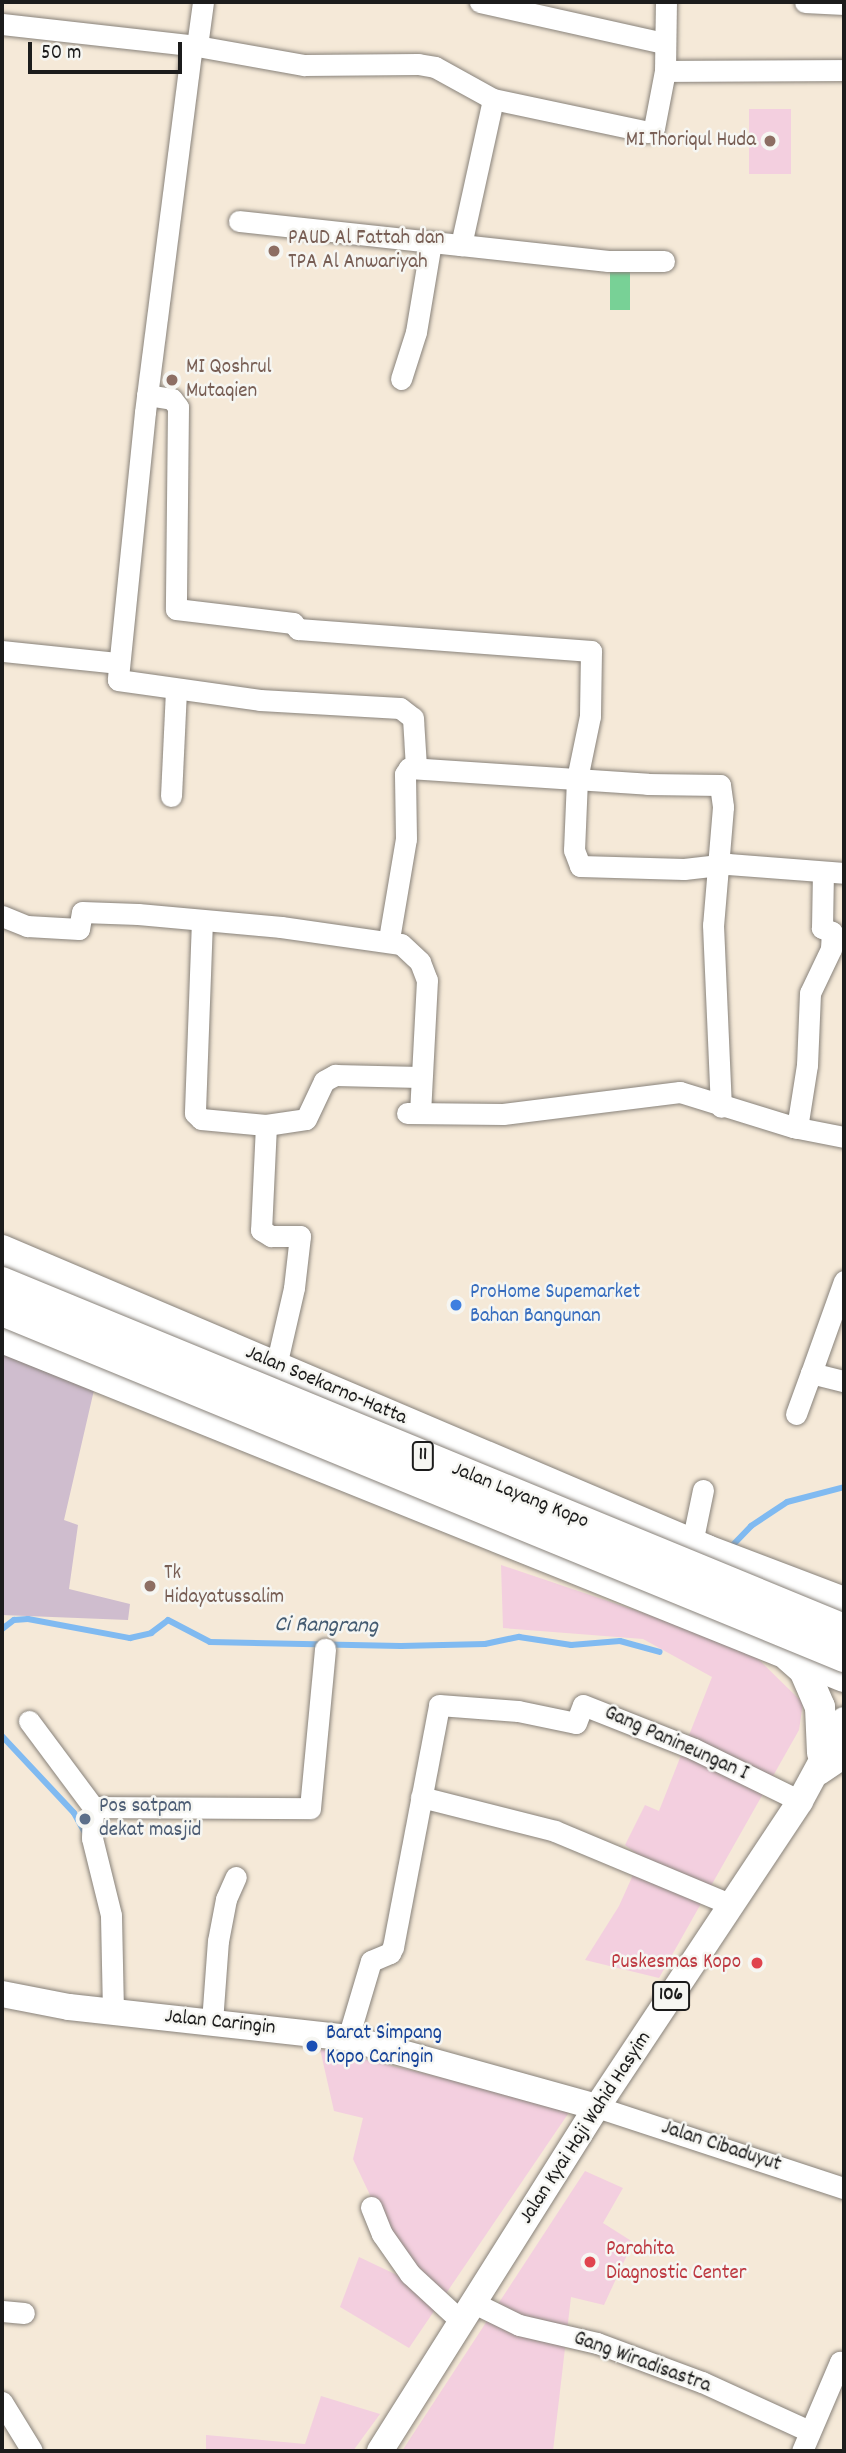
<!DOCTYPE html>
<html>
<head>
<meta charset="utf-8">
<style>
	body { margin:0 }
	#map { position:relative; width:846px; height:2453px; overflow:hidden; background:#f5e9d8; font-family:Dekko,sans-serif }
	div>[style] { position:absolute }
	[style*='--x'] { left:calc(var(--x)*1px); top:calc(var(--y)*1px); width:calc(var(--w)*1px); rotate:calc(var(--a)*1deg) }
	.built>* { inset:0; background:#f3cfdf; transform-origin:0 0 }
	.industrial>* { inset:0; background:#cfbdce }
	.green>* { inset:0; background:#78d196; transform-origin:0 0 }
	.stream>* { height:6px; margin:-3px; padding:0 3px; transform-origin:3px; border-radius:3px; background:#80baf1 }
	.roads { filter:drop-shadow(0 0 2px #88827a) drop-shadow(0 0 2px #88827a) }
	.minor>* { height:21px; margin:-10.5px; padding:0 10.5px; transform-origin:10.5px; border-radius:10.5px; background:#fff }
	.major>* { height:26px; margin:-13px; padding:0 13px; transform-origin:13px; border-radius:13px; background:#fff }
	.highway>* { height:30px; margin:-15px; padding:0 15px; transform-origin:15px; border-radius:15px; background:#fff }
	.bridges { filter:drop-shadow(0 0 2px #88827a) drop-shadow(0 0 2px #88827a) }
	.highway-bridge>* { height:30px; margin:-15px; padding:0 15px; transform-origin:15px; border-radius:15px; background:#fff }
	.dots>* { width:19px; height:19px; translate:-50% -50%; box-sizing:border-box; border:4px solid #f6f6f2; border-radius:50% }
	span { translate:-50% -50%; white-space:nowrap; text-align:center; line-height:1.15; -webkit-text-stroke:5px #f6f6f2; paint-order:stroke }
	.shield-label span { padding:2px 5px; background:#f6f6f2; border:2px solid; border-radius:5px; -webkit-text-stroke-width:0 }
	.shield-label { font-size:19px; color:#1c1c1c; font-weight:700 }
	.education-label { font-size:21px; color:#785e54 }
	.right { translate:-100% -50%; text-align:right }
	.left { translate:0 -50%; text-align:left }
	.shop-label { font-size:21px; color:#366cbe }
	.street-label { font-size:21px; color:#1c1c1c }
	.service-label { font-size:21px; color:#4e5e75 }
	.health-label { font-size:21px; color:#be3a42 }
	.transit-label { font-size:21px; color:#164399 }
	.water-label { font-size:23px; color:#445b71; font-style:italic }
	.frame { position:absolute; inset:0; border:4px solid #1c1c1c; pointer-events:none }
	.scale { position:absolute; left:28px; top:42px; width:154px; height:32px; box-sizing:border-box; border:4px solid #1c1c1c; border-top:0; padding-left:9px; font-size:21px; line-height:24px; white-space:nowrap; color:#1c1c1c; -webkit-text-stroke:5px #f6f6f2; paint-order:stroke }
</style>
</head>
<body>
<div id="map">
	<div class="built">
		<i style="left:749px;top:109px;width:42px;height:65px"></i>
		<i style="clip-path:polygon(501px 1565px,747px 1648px,803px 1703px,799px 1730px,659px 1978px,585px 1960px,619px 1906px,641px 1857px,625px 1845px,645px 1805px,659px 1811px,712px 1677px,643px 1639px,503px 1628px)"></i>
		<i style="clip-path:polygon(320px 2049px,572px 2108px,409px 2348px,340px 2307px,359px 2257px,397px 2275px,403px 2265px,353px 2159px,363px 2118px,334px 2111px)"></i>
		<i style="clip-path:polygon(585px 2171px,623px 2188px,603px 2223px,633px 2242px,604px 2305px,571px 2297px,553px 2451px,402px 2451px)"></i>
		<i style="clip-path:polygon(321px 2396px,380px 2414px,353px 2451px,206px 2451px,206px 2435px,305px 2444px)"></i>
	</div>
	<div class="industrial">
		<i style="clip-path:polygon(2px 1342px,94px 1390px,64px 1520px,78px 1525px,69px 1589px,130px 1604px,128px 1620px,2px 1615px)"></i>
	</div>
	<div class="green">
		<i style="left:610px;top:264px;width:20px;height:46px"></i>
	</div>
	<div class="stream">
		<i style="--x:729;--y:1549;--w:32;--a:-46"></i>
		<i style="--x:751;--y:1526;--w:43;--a:-33.7"></i>
		<i style="--x:787;--y:1502;--w:59;--a:-14.7"></i>
		<i style="--x:2;--y:1629;--w:15;--a:-37"></i>
		<i style="--x:14;--y:1620;--w:14;--a:-4"></i>
		<i style="--x:28;--y:1619;--w:104;--a:10.6"></i>
		<i style="--x:130;--y:1638;--w:22;--a:-13"></i>
		<i style="--x:151;--y:1633;--w:21;--a:-37"></i>
		<i style="--x:168;--y:1620;--w:47;--a:27.6"></i>
		<i style="--x:210;--y:1642;--w:191;--a:1.2"></i>
		<i style="--x:401;--y:1646;--w:84;--a:-1.4"></i>
		<i style="--x:485;--y:1644;--w:35;--a:-12"></i>
		<i style="--x:519;--y:1637;--w:53;--a:8.7"></i>
		<i style="--x:571;--y:1645;--w:49;--a:-4.7"></i>
		<i style="--x:620;--y:1641;--w:41;--a:15.4"></i>
		<i style="--x:2;--y:1736;--w:105;--a:46.9"></i>
		<i style="--x:74;--y:1813;--w:23;--a:61"></i>
	</div>
	<div class="roads">
		<div class="minor">
			<i style="--x:480;--y:2;--w:188;--a:12.6"></i>
			<i style="--x:805;--y:2;--w:39;--a:3"></i>
			<i style="--x:2;--y:24;--w:196;--a:6.4"></i>
			<i style="--x:197;--y:46;--w:109;--a:10.1"></i>
			<i style="--x:304;--y:65;--w:114;--a:-0.5"></i>
			<i style="--x:418;--y:64;--w:17;--a:10"></i>
			<i style="--x:435;--y:67;--w:66;--a:28.9"></i>
			<i style="--x:493;--y:99;--w:158;--a:12"></i>
			<i style="--x:648;--y:132;--w:7;--a:-34"></i>
			<i style="--x:654;--y:128;--w:58;--a:-79.1"></i>
			<i style="--x:665;--y:71;--w:69;--a:-89.2"></i>
			<i style="--x:192;--y:45;--w:370;--a:97.3"></i>
			<i style="--x:145;--y:412;--w:269;--a:95.8"></i>
			<i style="--x:118;--y:680;--w:143;--a:8"></i>
			<i style="--x:260;--y:700;--w:140;--a:3.3"></i>
			<i style="--x:400;--y:708;--w:16;--a:38"></i>
			<i style="--x:413;--y:718;--w:49;--a:86.5"></i>
			<i style="--x:197;--y:46;--w:44;--a:-82.2"></i>
			<i style="--x:665;--y:71;--w:179;--a:-0.3"></i>
			<i style="--x:239;--y:221;--w:223;--a:6.2"></i>
			<i style="--x:461;--y:245;--w:149;--a:-77.6"></i>
			<i style="--x:461;--y:245;--w:148;--a:6.2"></i>
			<i style="--x:608;--y:261;--w:56;--a:0"></i>
			<i style="--x:401;--y:379;--w:49;--a:-72.3"></i>
			<i style="--x:416;--y:332;--w:91;--a:-80.5"></i>
			<i style="--x:147;--y:395;--w:25;--a:9"></i>
			<i style="--x:172;--y:399;--w:10;--a:53"></i>
			<i style="--x:178;--y:407;--w:202;--a:90.6"></i>
			<i style="--x:176;--y:609;--w:118;--a:6.8"></i>
			<i style="--x:293;--y:623;--w:8;--a:50"></i>
			<i style="--x:298;--y:629;--w:294;--a:4.3"></i>
			<i style="--x:591;--y:651;--w:65;--a:90.9"></i>
			<i style="--x:590;--y:716;--w:64;--a:101.7"></i>
			<i style="--x:577;--y:779;--w:71;--a:92.4"></i>
			<i style="--x:574;--y:850;--w:17;--a:69"></i>
			<i style="--x:580;--y:866;--w:104;--a:1.7"></i>
			<i style="--x:684;--y:869;--w:44;--a:-6.5"></i>
			<i style="--x:728;--y:864;--w:116;--a:4.4"></i>
			<i style="--x:2;--y:651;--w:117;--a:5.9"></i>
			<i style="--x:171;--y:796;--w:107;--a:-87.3"></i>
			<i style="--x:2;--y:916;--w:27;--a:22"></i>
			<i style="--x:27;--y:926;--w:52;--a:3.3"></i>
			<i style="--x:79;--y:929;--w:17;--a:-80"></i>
			<i style="--x:82;--y:912;--w:56;--a:2"></i>
			<i style="--x:138;--y:914;--w:144;--a:5.2"></i>
			<i style="--x:281;--y:927;--w:121;--a:8.1"></i>
			<i style="--x:401;--y:944;--w:26;--a:43"></i>
			<i style="--x:420;--y:962;--w:19;--a:69"></i>
			<i style="--x:427;--y:980;--w:133;--a:93"></i>
			<i style="--x:202;--y:920;--w:193;--a:92.1"></i>
			<i style="--x:195;--y:1113;--w:8;--a:45"></i>
			<i style="--x:201;--y:1119;--w:65;--a:5.3"></i>
			<i style="--x:266;--y:1125;--w:40;--a:-8.5"></i>
			<i style="--x:306;--y:1119;--w:42;--a:-64.7"></i>
			<i style="--x:324;--y:1081;--w:13;--a:-29"></i>
			<i style="--x:335;--y:1075;--w:85;--a:1.3"></i>
			<i style="--x:389;--y:939;--w:101;--a:-80.4"></i>
			<i style="--x:406;--y:839;--w:65;--a:-90.9"></i>
			<i style="--x:405;--y:774;--w:7;--a:-56"></i>
			<i style="--x:409;--y:768;--w:239;--a:3.8"></i>
			<i style="--x:647;--y:784;--w:73;--a:0.8"></i>
			<i style="--x:720;--y:785;--w:22;--a:82"></i>
			<i style="--x:723;--y:807;--w:118;--a:94.8"></i>
			<i style="--x:713;--y:925;--w:182;--a:87.5"></i>
			<i style="--x:407;--y:1113;--w:96;--a:0.6"></i>
			<i style="--x:503;--y:1114;--w:178;--a:-7.1"></i>
			<i style="--x:680;--y:1092;--w:118;--a:17.2"></i>
			<i style="--x:793;--y:1127;--w:52;--a:11.1"></i>
			<i style="--x:266;--y:1125;--w:105;--a:92.7"></i>
			<i style="--x:261;--y:1230;--w:12;--a:31"></i>
			<i style="--x:271;--y:1236;--w:29;--a:0"></i>
			<i style="--x:300;--y:1236;--w:52;--a:96.6"></i>
			<i style="--x:294;--y:1288;--w:80;--a:103"></i>
			<i style="--x:797;--y:1128;--w:64;--a:-81"></i>
			<i style="--x:807;--y:1065;--w:72;--a:-87.6"></i>
			<i style="--x:810;--y:993;--w:49;--a:-64.5"></i>
			<i style="--x:831;--y:949;--w:17;--a:-87"></i>
			<i style="--x:832;--y:932;--w:11;--a:-158"></i>
			<i style="--x:822;--y:928;--w:56;--a:-89"></i>
			<i style="--x:844;--y:1281;--w:98;--a:109.7"></i>
			<i style="--x:811;--y:1373;--w:34;--a:14"></i>
			<i style="--x:796;--y:1414;--w:44;--a:-69.9"></i>
			<i style="--x:692;--y:1543;--w:54;--a:-78.3"></i>
			<i style="--x:29;--y:1721;--w:107;--a:53.3"></i>
			<i style="--x:421;--y:1797;--w:138;--a:14.2"></i>
			<i style="--x:555;--y:1831;--w:192;--a:22.7"></i>
			<i style="--x:113;--y:2012;--w:97;--a:-91.2"></i>
			<i style="--x:111;--y:1915;--w:79;--a:-103.9"></i>
			<i style="--x:92;--y:1838;--w:31;--a:-88"></i>
			<i style="--x:93;--y:1807;--w:217;--a:0.3"></i>
			<i style="--x:310;--y:1808;--w:160;--a:-84.6"></i>
			<i style="--x:212;--y:2022;--w:81;--a:-85.8"></i>
			<i style="--x:218;--y:1941;--w:43;--a:-79.2"></i>
			<i style="--x:226;--y:1899;--w:24;--a:-66"></i>
			<i style="--x:348;--y:2038;--w:80;--a:-73.4"></i>
			<i style="--x:371;--y:1961;--w:21;--a:-23"></i>
			<i style="--x:390;--y:1953;--w:7;--a:-63"></i>
			<i style="--x:393;--y:1947;--w:246;--a:-79.2"></i>
			<i style="--x:439;--y:1705;--w:79;--a:4.3"></i>
			<i style="--x:518;--y:1711;--w:59;--a:11.7"></i>
			<i style="--x:576;--y:1723;--w:19;--a:-69"></i>
			<i style="--x:583;--y:1705;--w:119;--a:21.6"></i>
			<i style="--x:694;--y:1749;--w:118;--a:26.1"></i>
			<i style="--x:597;--y:2107;--w:260;--a:18.2"></i>
			<i style="--x:371;--y:2207;--w:29;--a:68"></i>
			<i style="--x:382;--y:2234;--w:49;--a:55"></i>
			<i style="--x:410;--y:2274;--w:69;--a:42.7"></i>
			<i style="--x:472;--y:2302;--w:52;--a:26.1"></i>
			<i style="--x:519;--y:2325;--w:80;--a:13"></i>
			<i style="--x:597;--y:2343;--w:112;--a:20.4"></i>
			<i style="--x:702;--y:2382;--w:118;--a:24.6"></i>
			<i style="--x:2;--y:2311;--w:22;--a:5"></i>
			<i style="--x:2;--y:2402;--w:57;--a:58.5"></i>
			<i style="--x:802;--y:2451;--w:97;--a:-66.9"></i>
			<i style="--x:840;--y:2362;--w:4;--a:14"></i>
		</div>
		<div class="major">
			<i style="--x:819;--y:1772;--w:30;--a:-34"></i>
			<i style="--x:2;--y:1994;--w:68;--a:11"></i>
			<i style="--x:69;--y:2007;--w:281;--a:6.3"></i>
			<i style="--x:348;--y:2038;--w:258;--a:15.5"></i>
			<i style="--x:380;--y:2451;--w:407;--a:-57.8"></i>
			<i style="--x:597;--y:2107;--w:367;--a:-56.4"></i>
			<i style="--x:800;--y:1801;--w:92;--a:-61.5"></i>
		</div>
		<div class="highway">
			<i style="--x:2;--y:1250;--w:766;--a:23.05"></i>
			<i style="--x:707;--y:1550;--w:147;--a:20.8"></i>
			<i style="--x:2;--y:1338;--w:908;--a:21.93"></i>
			<i style="--x:789;--y:1657;--w:20;--a:41"></i>
			<i style="--x:804;--y:1670;--w:40;--a:66.6"></i>
			<i style="--x:820;--y:1707;--w:46;--a:87.5"></i>
		</div>
	</div>
	<div class="bridges">
		<div class="highway-bridge">
			<i style="--x:2;--y:1282;--w:911;--a:22.4"></i>
			<i style="--x:2;--y:1311;--w:910;--a:22.34"></i>
		</div>
	</div>
	<div class="dots">
		<i style="left:770px;top:141px;background:#8d6e63"></i>
		<i style="left:274px;top:251px;background:#8d6e63"></i>
		<i style="left:172px;top:380px;background:#8d6e63"></i>
		<i style="left:456px;top:1305px;background:#3f7fe0"></i>
		<i style="left:150px;top:1586px;background:#8d6e63"></i>
		<i style="left:85px;top:1819px;background:#5c6f8a"></i>
		<i style="left:757px;top:1963px;background:#e0444e"></i>
		<i style="left:312px;top:2046px;background:#1a4fb4"></i>
		<i style="left:590px;top:2262px;background:#e0444e"></i>
	</div>
	<div class="shield-label">
		<span style="left:423px;top:1456px">11</span>
		<span style="left:671px;top:1996px">106</span>
	</div>
	<div class="education-label">
		<span class="right" style="left:756px;top:141px">MI Thoriqul Huda</span>
		<span class="left" style="left:288px;top:251px">PAUD Al Fattah dan<br>TPA Al Anwariyah</span>
		<span class="left" style="left:186px;top:380px">MI Qoshrul<br>Mutaqien</span>
		<span class="left" style="left:164px;top:1586px">Tk<br>Hidayatussalim</span>
	</div>
	<div class="shop-label">
		<span class="left" style="left:470px;top:1305px">ProHome Supemarket<br>Bahan Bangunan</span>
	</div>
	<div class="street-label">
		<span style="left:326px;top:1386px;rotate:23deg">Jalan Soekarno-Hatta</span>
		<span style="left:520px;top:1496px;rotate:22deg">Jalan Layang Kopo</span>
		<span style="left:676px;top:1744px;rotate:24deg">Gang Panineungan I</span>
		<span style="left:220px;top:2023px;rotate:6deg">Jalan Caringin</span>
		<span style="left:586px;top:2128px;rotate:-57deg">Jalan Kyai Haji Wahid Hasyim</span>
		<span style="left:721px;top:2147px;rotate:18deg">Jalan Cibaduyut</span>
		<span style="left:642px;top:2363px;rotate:20deg">Gang Wiradisastra</span>
	</div>
	<div class="service-label">
		<span class="left" style="left:99px;top:1819px">Pos satpam<br>dekat masjid</span>
	</div>
	<div class="health-label">
		<span class="right" style="left:741px;top:1963px">Puskesmas Kopo</span>
		<span class="left" style="left:606px;top:2262px">Parahita<br>Diagnostic Center</span>
	</div>
	<div class="transit-label">
		<span class="left" style="left:326px;top:2046px">Barat Simpang<br>Kopo Caringin</span>
	</div>
	<div class="water-label">
		<span style="left:326px;top:1627px;rotate:1deg">Ci Rangrang</span>
	</div>
	<div class="frame"></div>
	<div class="scale">50 m</div>
</div>
</body>
</html>
